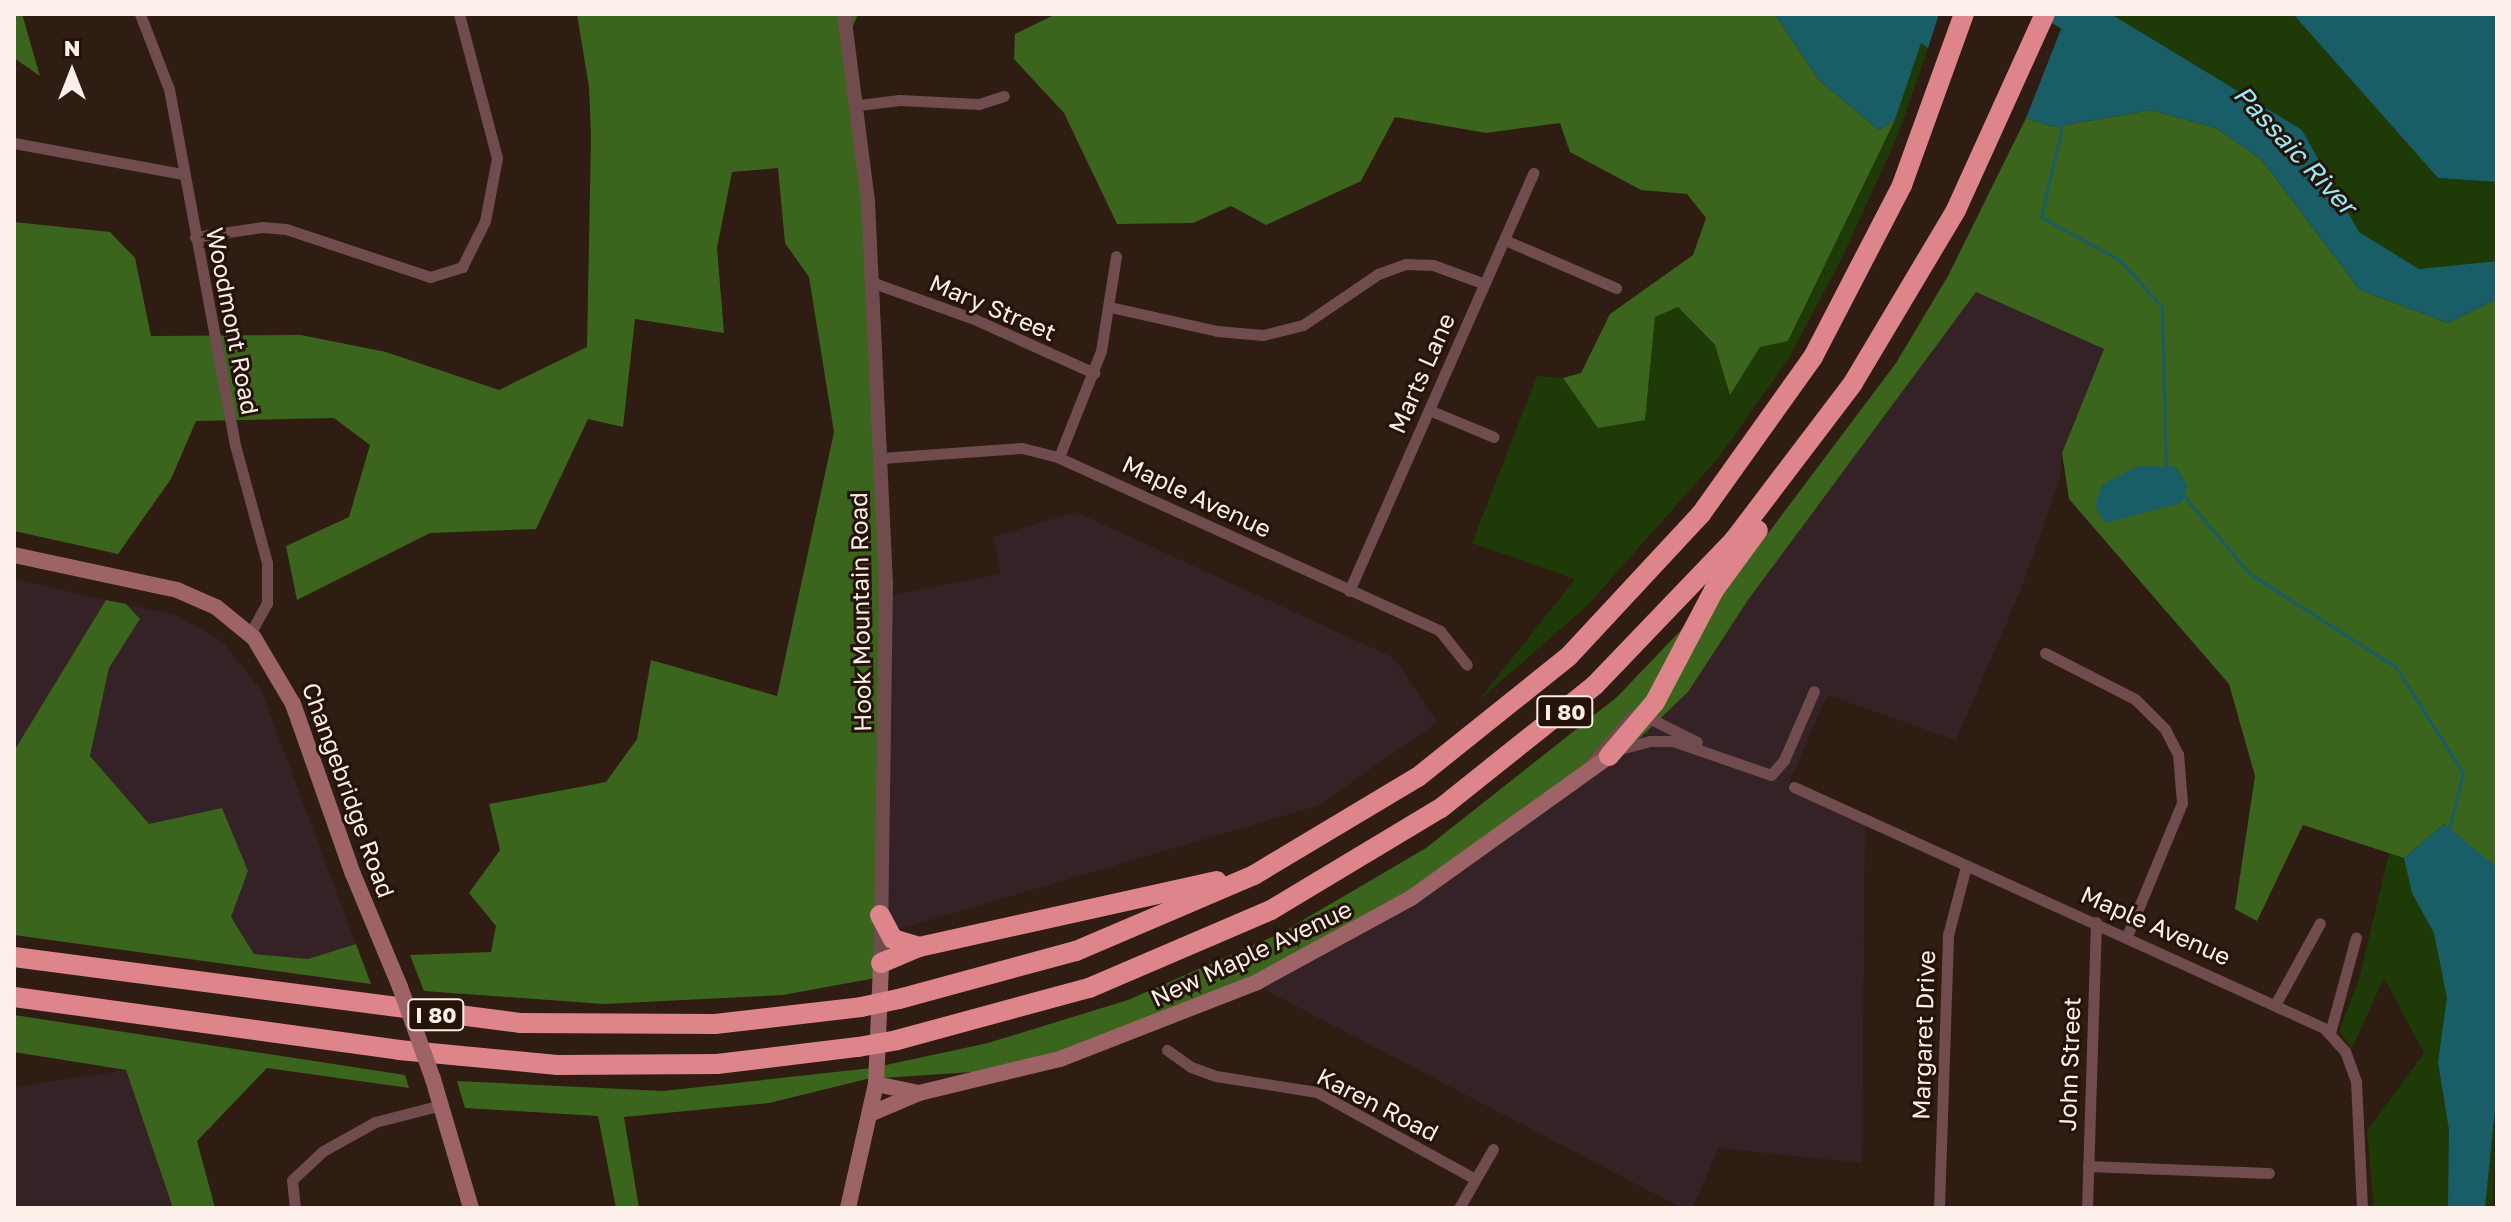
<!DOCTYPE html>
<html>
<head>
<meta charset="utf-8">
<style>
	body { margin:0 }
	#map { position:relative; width:2511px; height:1222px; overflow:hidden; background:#2f1c12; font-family:"Golos Text",sans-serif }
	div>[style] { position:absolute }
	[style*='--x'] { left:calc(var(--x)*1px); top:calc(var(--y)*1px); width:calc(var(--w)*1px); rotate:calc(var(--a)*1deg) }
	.industrial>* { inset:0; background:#352227 }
	.green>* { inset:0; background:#1e3a06 }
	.forest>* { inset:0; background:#3b651c }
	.water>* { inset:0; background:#195d67 }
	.stream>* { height:3px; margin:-1.5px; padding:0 1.5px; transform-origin:1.5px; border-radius:1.5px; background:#195d67 }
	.river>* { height:18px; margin:-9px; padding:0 9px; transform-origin:9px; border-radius:9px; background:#195d67 }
	.minor>* { height:11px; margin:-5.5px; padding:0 5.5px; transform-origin:5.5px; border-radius:5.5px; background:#704c4e }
	.tertiary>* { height:14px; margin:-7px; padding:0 7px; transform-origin:7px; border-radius:7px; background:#704c4e }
	.secondary>* { height:16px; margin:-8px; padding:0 8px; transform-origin:8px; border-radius:8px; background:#9d6367 }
	.motorway>* { height:20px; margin:-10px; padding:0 10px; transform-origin:10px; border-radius:10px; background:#de848b }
	.secondary-bridge>* { height:16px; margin:-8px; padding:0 8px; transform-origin:8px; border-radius:8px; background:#9d6367 }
	.motorway-bridge>* { height:20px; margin:-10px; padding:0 10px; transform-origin:10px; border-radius:10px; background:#de848b }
	span { translate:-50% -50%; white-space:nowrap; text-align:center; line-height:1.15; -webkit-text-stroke:6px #251309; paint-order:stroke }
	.shield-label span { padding:2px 6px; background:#251309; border:2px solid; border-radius:6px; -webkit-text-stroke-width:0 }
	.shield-label { font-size:22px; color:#fceee8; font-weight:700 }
	.street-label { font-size:24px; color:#fceee8 }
	.water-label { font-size:26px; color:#96ebfa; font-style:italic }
	.frame { position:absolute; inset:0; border:16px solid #fceee8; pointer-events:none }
	.north { position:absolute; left:32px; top:32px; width:80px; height:80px; -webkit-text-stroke:6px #251309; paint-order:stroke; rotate:0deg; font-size:22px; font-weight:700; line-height:32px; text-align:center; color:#fceee8 }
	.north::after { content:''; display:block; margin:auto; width:28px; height:36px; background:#fceee8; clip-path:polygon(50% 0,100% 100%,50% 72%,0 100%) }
</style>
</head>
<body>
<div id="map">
	<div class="industrial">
		<i style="clip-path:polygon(1976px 292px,2104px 349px,2062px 453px,2060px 479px,2020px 592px,1956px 740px,1827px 695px,1789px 784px,1865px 817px,1862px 1163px,1719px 1148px,1692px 1208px,1682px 1208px,1254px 984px,1654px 724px,1688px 692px,1748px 600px)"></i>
		<i style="clip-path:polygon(1076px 512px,1394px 658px,1437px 723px,1317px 806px,882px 934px,890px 595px,1001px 574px,993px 537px)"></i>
		<i style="clip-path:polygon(14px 579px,106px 600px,14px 751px)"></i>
		<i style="clip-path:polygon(126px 604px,176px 615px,222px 641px,261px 690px,356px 944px,308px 959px,254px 954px,231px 917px,248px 871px,149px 824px,90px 756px,109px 668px,140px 619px)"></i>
		<i style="clip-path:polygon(126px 1070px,173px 1208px,14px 1208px,14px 1087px)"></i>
	</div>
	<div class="green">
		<i style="clip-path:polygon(2111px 14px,2293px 14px,2438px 178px,2497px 182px,2497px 261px,2419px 269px,2359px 232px,2302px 130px)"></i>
		<i style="clip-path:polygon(1921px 43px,1928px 48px,1898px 135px,1842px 258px,1789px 358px,1719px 457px,1586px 607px,1478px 701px,1575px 579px,1472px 543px,1537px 376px,1563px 378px,1599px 428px,1645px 419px,1655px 317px,1678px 307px,1715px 345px,1788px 341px,1895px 120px)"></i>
		<i style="clip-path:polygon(2337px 699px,2497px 921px,2493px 1208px,2374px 1208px,2367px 1131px,2424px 1053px,2384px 978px,2352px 1048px,2339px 1031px,2359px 979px,2391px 845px)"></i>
	</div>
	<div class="forest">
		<i style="clip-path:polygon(14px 14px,22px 14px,40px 76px,14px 58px)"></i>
		<i style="clip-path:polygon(577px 14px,858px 14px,846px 43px,869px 197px,890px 595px,881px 977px,783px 995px,604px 1004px,424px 991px,410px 955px,491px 952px,496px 926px,469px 893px,500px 850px,489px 804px,606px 782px,637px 739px,651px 660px,777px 696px,834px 432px,809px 277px,785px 243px,778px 168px,732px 172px,717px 248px,724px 333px,635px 319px,623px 427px,588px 419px,536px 529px,430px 533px,297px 600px,286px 546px,349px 517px,370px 445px,334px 418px,196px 421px,171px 479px,118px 554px,14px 531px,14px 222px,110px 232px,135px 258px,151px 336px,301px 335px,386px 352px,499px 390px,587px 347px,591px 137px,589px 87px)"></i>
		<i style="clip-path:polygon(1056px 14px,1775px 14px,1819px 80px,1879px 130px,1895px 120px,1788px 341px,1760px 347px,1730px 395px,1715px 345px,1678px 307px,1655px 317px,1645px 420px,1598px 428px,1563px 378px,1581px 373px,1610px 314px,1693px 255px,1706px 218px,1687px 194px,1641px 190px,1570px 152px,1560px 123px,1486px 133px,1395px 117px,1361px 181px,1266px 225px,1231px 206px,1193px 223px,1117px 224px,1064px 113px,1014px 59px,1015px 34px)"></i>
		<i style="clip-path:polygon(2151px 110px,2216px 128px,2262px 160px,2360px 290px,2448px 323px,2497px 299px,2497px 921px,2444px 824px,2404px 858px,2303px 825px,2257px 921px,2235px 909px,2255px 776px,2229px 684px,2069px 499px,2062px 453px,2104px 349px,1976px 292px,1748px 600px,1688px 692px,1623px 754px,1482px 852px,1254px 984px,1032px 1068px,867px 1079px,769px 1103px,624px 1117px,639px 1208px,616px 1208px,598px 1116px,465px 1108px,457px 1081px,663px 1091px,872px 1068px,988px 1043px,1128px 1000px,1281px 933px,1426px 848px,1617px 697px,1748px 560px,1896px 363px,1948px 276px,2026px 118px,2054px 127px)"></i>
		<i style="clip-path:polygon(106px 600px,126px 604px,140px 619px,109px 668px,90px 756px,149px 824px,222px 808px,248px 871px,231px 917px,254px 954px,308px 959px,356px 944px,371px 984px,14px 935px,14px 751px)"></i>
		<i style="clip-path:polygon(14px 1015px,405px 1075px,409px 1088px,267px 1068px,197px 1141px,215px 1208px,173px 1208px,126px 1070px,14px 1052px)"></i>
	</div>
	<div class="water">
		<i style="clip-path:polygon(1775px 14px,1939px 14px,1928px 48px,1921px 43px,1895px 120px,1879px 130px,1819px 80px)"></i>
		<i style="clip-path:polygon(2067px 14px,2111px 14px,2302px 130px,2359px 232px,2419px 269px,2497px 261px,2497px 299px,2448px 323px,2360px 290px,2262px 160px,2216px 128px,2151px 110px,2054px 127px,2026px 118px)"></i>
		<i style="clip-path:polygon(2293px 14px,2497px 14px,2497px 182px,2438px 178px)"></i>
		<i style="clip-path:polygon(2138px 466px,2176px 467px,2188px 487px,2181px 503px,2105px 523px,2095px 506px,2102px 485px)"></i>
		<i style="clip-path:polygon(2444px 824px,2497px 867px,2497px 1089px,2485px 1208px,2448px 1208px,2449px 1130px,2438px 1062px,2447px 998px,2434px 933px,2412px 893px,2404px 858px)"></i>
	</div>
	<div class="stream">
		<i style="--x:2063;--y:122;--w:98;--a:103"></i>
		<i style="--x:2041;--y:217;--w:90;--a:28.6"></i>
		<i style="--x:2120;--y:260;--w:63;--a:48.2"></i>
		<i style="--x:2162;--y:307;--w:162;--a:88.6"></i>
		<i style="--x:2182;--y:494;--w:105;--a:49.6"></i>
		<i style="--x:2250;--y:574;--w:173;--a:32.5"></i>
		<i style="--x:2396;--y:667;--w:125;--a:57.7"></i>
		<i style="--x:2463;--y:773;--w:58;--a:104"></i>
	</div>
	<div class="river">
		<i style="--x:2054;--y:14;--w:36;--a:30"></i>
	</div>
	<div class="minor">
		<i style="--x:140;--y:14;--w:80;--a:68.9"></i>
		<i style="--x:169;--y:89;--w:362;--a:79.5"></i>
		<i style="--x:235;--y:445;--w:122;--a:74.8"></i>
		<i style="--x:267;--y:563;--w:40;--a:90"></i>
		<i style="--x:267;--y:603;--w:35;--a:119"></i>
		<i style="--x:859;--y:105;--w:41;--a:-7"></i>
		<i style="--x:900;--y:100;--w:79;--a:2.9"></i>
		<i style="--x:979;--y:104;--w:26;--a:-18"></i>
		<i style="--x:14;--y:143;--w:172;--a:10.4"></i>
		<i style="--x:195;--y:237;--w:68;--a:-8.5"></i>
		<i style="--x:262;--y:227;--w:24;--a:5"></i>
		<i style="--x:286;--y:229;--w:152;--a:18.4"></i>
		<i style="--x:430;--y:277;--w:34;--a:-17"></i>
		<i style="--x:462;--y:267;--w:51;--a:-63.4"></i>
		<i style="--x:485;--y:221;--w:64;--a:-79.2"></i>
		<i style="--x:497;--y:158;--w:149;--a:-104.8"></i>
		<i style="--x:1505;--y:240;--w:121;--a:23.4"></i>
		<i style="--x:874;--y:283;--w:106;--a:19.8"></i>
		<i style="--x:974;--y:319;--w:132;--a:24.2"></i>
		<i style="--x:1110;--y:307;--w:110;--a:12.6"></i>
		<i style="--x:1217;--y:331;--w:46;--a:5"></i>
		<i style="--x:1263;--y:335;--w:41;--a:-14"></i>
		<i style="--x:1303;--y:325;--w:91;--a:-34.2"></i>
		<i style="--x:1378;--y:274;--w:29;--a:-20"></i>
		<i style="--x:1405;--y:264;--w:28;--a:2"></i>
		<i style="--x:1433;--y:265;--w:55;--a:20.1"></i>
		<i style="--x:1429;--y:410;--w:70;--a:22.6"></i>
		<i style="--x:1059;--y:457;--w:114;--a:-68.4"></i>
		<i style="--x:1101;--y:351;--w:96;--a:-81"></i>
		<i style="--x:881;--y:458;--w:141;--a:-4.1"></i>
		<i style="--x:1022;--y:448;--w:34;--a:14"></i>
		<i style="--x:1055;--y:456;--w:423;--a:24.4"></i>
		<i style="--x:1440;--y:631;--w:43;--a:51.5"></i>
		<i style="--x:1349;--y:591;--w:457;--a:-66.2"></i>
		<i style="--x:2045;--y:653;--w:101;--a:27.1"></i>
		<i style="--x:2135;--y:699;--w:42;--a:45"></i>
		<i style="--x:2165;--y:729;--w:28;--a:63"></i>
		<i style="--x:2178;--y:754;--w:49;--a:85.3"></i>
		<i style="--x:2182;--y:803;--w:144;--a:112.5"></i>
		<i style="--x:1620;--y:749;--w:31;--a:-15"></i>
		<i style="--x:1650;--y:741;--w:23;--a:0"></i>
		<i style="--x:1673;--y:741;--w:104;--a:19.1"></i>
		<i style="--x:1771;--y:775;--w:20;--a:-49"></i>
		<i style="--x:1784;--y:760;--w:75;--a:-66.5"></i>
		<i style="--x:1590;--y:764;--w:64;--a:-48.8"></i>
		<i style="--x:1632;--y:716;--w:13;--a:0"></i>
		<i style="--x:1645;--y:716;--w:58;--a:26.6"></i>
		<i style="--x:1794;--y:787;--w:582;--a:24.45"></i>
		<i style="--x:2324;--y:1028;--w:31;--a:48"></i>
		<i style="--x:2345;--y:1051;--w:32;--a:70"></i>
		<i style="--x:2356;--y:1081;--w:127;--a:87.3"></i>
		<i style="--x:2276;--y:1003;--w:91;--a:-61.2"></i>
		<i style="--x:2330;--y:1033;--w:99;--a:-74.8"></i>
		<i style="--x:1167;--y:1050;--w:29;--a:35"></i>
		<i style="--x:1191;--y:1067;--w:27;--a:20"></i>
		<i style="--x:1216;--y:1076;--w:102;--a:9"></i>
		<i style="--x:1317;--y:1092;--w:180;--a:28.8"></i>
		<i style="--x:2088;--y:1166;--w:181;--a:2.2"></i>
		<i style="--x:295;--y:1208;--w:28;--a:-96"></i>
		<i style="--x:292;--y:1180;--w:42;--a:-43.1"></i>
		<i style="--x:323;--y:1151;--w:60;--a:-29.1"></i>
		<i style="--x:375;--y:1122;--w:68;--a:-14.4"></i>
		<i style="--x:1459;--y:1208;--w:68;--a:-60"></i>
		<i style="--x:1939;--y:1208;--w:273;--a:-88.1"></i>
		<i style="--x:1948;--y:935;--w:71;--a:-75.4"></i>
		<i style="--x:2087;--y:1208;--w:286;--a:-88.2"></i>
	</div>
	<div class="tertiary">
		<i style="--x:844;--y:14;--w:190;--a:82.7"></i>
		<i style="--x:868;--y:202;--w:380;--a:87.3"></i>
		<i style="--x:886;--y:582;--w:381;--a:90.8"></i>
	</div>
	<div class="secondary">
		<i style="--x:14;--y:555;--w:167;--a:12.1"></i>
		<i style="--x:177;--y:590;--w:43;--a:23.6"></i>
		<i style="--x:216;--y:607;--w:49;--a:39.2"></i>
		<i style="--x:254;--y:638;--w:77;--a:59.4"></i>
		<i style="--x:293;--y:704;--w:180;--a:70.6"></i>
		<i style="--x:353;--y:874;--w:122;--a:67.4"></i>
		<i style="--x:433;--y:1079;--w:134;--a:73.6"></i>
		<i style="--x:876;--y:1084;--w:44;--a:11.8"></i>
		<i style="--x:870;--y:1114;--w:53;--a:-23.2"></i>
		<i style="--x:919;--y:1093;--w:145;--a:-13.6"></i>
		<i style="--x:1060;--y:1059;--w:212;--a:-21.3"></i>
		<i style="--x:1257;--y:982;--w:175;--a:-28.6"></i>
		<i style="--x:1411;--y:898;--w:244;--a:-35.6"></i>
		<i style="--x:848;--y:1208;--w:127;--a:-77.3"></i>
		<i style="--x:876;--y:1084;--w:121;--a:-87.6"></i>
	</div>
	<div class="motorway">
		<i style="--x:1609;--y:756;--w:71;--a:-49.6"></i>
		<i style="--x:1655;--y:702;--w:127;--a:-62.2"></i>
		<i style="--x:1714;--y:590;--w:74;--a:-53.7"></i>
		<i style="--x:880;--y:915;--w:27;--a:62"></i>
		<i style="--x:893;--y:939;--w:27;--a:17"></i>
		<i style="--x:14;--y:957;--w:510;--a:7.43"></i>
		<i style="--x:520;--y:1023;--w:195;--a:0.3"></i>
		<i style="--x:715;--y:1024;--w:147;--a:-6.6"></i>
		<i style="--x:881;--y:963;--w:41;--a:-22.8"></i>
		<i style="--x:919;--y:947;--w:305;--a:-12.5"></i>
		<i style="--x:14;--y:997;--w:389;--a:7.8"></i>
		<i style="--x:399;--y:1050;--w:159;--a:5.4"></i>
		<i style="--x:557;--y:1065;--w:160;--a:-0.4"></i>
		<i style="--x:717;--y:1064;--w:142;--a:-6.9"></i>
		<i style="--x:899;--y:999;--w:183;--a:-15.2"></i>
		<i style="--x:1076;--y:951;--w:194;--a:-23.1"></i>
		<i style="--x:1254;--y:875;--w:191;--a:-30.9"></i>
		<i style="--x:1418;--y:777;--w:193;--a:-38.7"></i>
		<i style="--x:1569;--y:656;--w:194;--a:-47.1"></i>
		<i style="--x:1701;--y:514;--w:193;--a:-54.5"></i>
		<i style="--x:1813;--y:357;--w:194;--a:-62.6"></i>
		<i style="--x:1902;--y:185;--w:182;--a:-70.1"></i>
		<i style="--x:897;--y:1040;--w:199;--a:-15.2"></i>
		<i style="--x:1089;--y:988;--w:198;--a:-23.2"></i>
		<i style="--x:1271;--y:910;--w:198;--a:-31"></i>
		<i style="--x:1441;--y:808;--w:197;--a:-38.6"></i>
		<i style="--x:1595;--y:685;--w:201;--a:-46.2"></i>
		<i style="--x:1734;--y:540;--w:197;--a:-52.8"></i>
		<i style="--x:1853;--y:383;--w:201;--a:-59.2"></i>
		<i style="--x:1956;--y:210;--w:215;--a:-65.6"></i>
	</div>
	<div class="secondary-bridge">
		<i style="--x:400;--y:987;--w:98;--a:70.3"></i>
	</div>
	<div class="motorway-bridge">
		<i style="--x:861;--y:1007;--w:39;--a:-12"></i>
		<i style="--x:858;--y:1047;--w:40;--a:-10"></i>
	</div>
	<div class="shield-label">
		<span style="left:1565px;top:712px">I 80</span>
		<span style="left:436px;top:1015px">I 80</span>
	</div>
	<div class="street-label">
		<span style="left:993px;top:307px;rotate:23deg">Mary Street</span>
		<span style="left:233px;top:321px;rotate:79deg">Woodmont Road</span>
		<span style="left:1421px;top:373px;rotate:-66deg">Marts Lane</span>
		<span style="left:1197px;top:496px;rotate:25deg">Maple Avenue</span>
		<span style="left:860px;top:612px;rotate:-91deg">Hook Mountain Road</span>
		<span style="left:349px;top:790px;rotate:70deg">Changebridge Road</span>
		<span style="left:2156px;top:925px;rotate:24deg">Maple Avenue</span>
		<span style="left:1251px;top:953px;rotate:-25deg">New Maple Avenue</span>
		<span style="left:1923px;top:1035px;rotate:-88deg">Margaret Drive</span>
		<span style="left:2069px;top:1064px;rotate:-88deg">John Street</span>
		<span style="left:1378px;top:1104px;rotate:27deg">Karen Road</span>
	</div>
	<div class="water-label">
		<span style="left:2295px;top:150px;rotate:47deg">Passaic River</span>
	</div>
	<div class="frame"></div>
	<div class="north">N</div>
</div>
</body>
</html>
